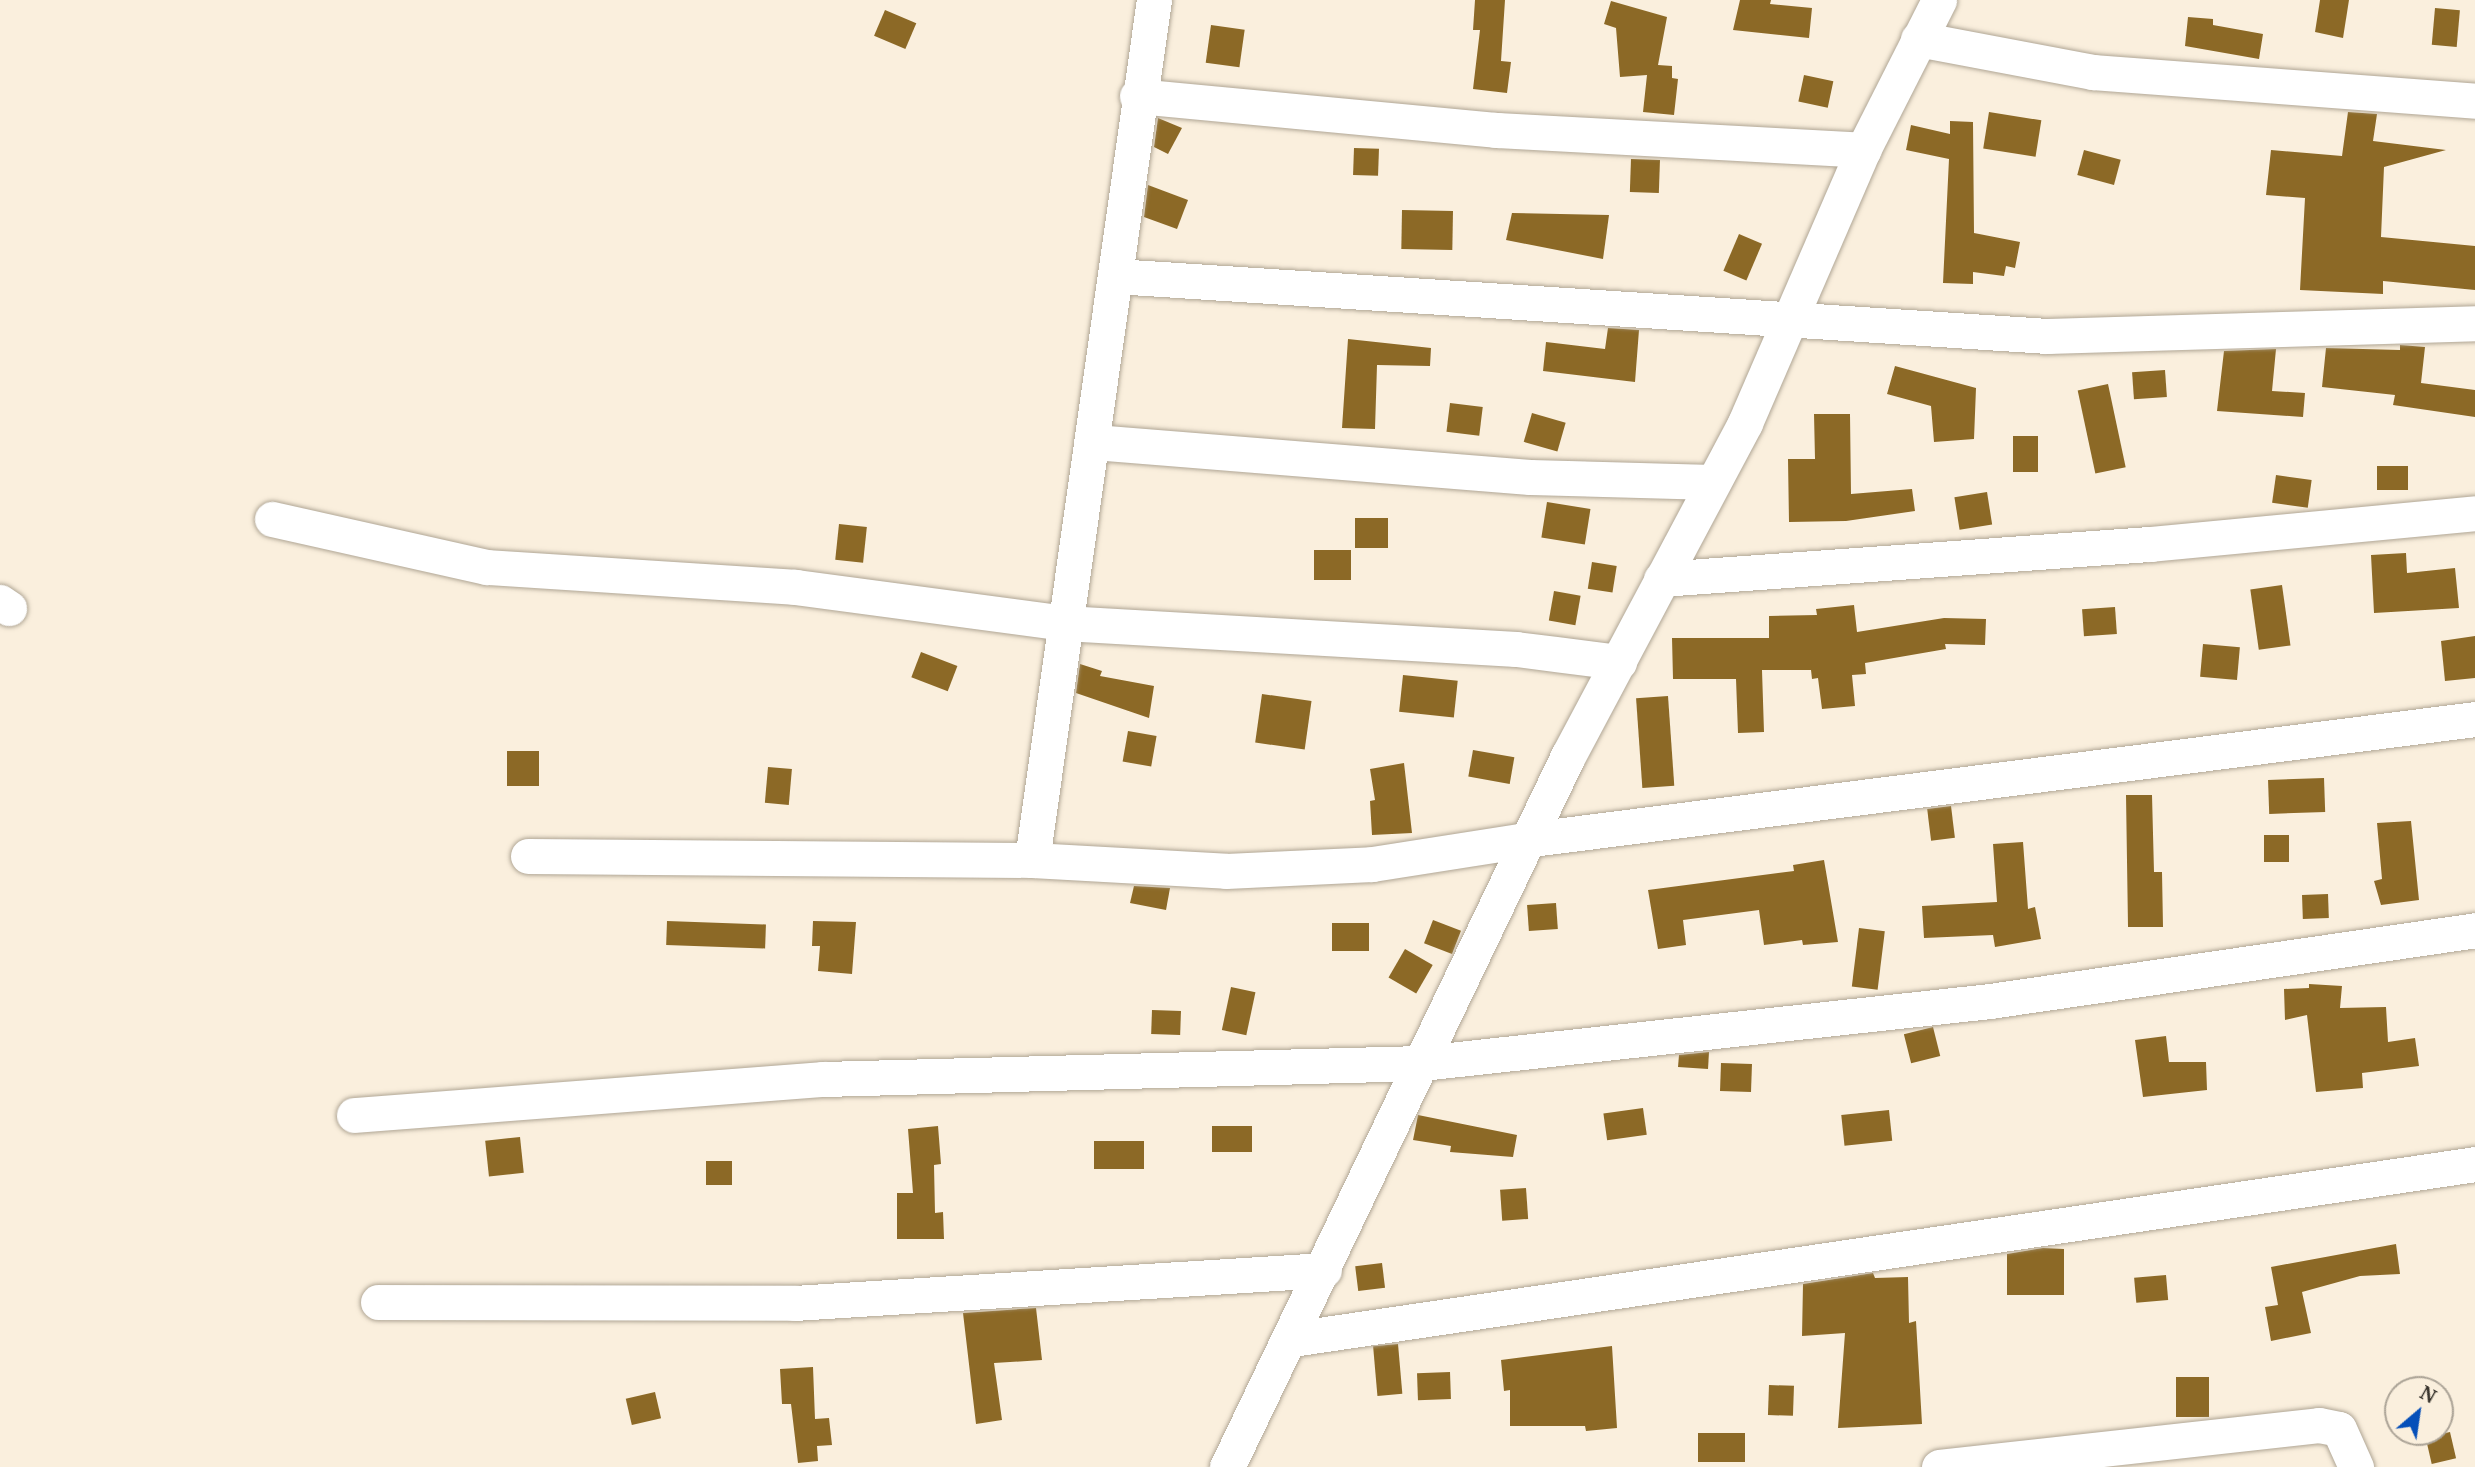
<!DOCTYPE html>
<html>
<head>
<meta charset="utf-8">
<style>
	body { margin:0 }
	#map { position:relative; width:2475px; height:1467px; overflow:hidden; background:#faefdd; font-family:"Noto Serif",serif }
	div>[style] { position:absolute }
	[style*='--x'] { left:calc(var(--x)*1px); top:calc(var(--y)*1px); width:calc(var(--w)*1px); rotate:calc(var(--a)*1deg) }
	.building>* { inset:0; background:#8c6926; transform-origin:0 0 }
	.roads { filter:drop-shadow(0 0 2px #b0a695) drop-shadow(0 0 2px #b0a695) }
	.street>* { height:35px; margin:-17.5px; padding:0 17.5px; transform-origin:17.5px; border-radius:17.5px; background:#fff }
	span { translate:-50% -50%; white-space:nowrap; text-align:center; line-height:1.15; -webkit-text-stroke:7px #faefdd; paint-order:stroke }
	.north { position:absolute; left:2384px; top:1376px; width:70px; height:70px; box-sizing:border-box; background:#faefdd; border:2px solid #aca497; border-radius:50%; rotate:29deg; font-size:19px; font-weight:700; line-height:28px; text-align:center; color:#38342d }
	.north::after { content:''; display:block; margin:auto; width:24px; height:32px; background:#054fb9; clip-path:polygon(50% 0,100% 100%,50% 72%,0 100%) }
</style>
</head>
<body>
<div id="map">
	<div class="building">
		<i style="clip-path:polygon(1475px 0,1505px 0,1501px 61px,1511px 62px,1507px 93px,1473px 89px,1480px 30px,1473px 30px)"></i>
		<i style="clip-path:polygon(1740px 0,1771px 0,1770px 4px,1812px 8px,1809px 38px,1733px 30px)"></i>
		<i style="clip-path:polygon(2320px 0,2349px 0,2343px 38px,2315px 32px)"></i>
		<i style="clip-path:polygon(1611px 1px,1667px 17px,1658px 65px,1672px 66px,1672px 78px,1678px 79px,1674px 115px,1643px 112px,1647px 75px,1620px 77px,1616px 28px,1604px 24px)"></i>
		<i style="left:2435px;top:8px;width:25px;height:37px;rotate:5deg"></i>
		<i style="left:885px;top:10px;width:34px;height:28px;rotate:23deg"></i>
		<i style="clip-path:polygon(2188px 17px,2213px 19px,2213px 25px,2263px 34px,2259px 59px,2185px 46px)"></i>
		<i style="left:1211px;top:25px;width:34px;height:38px;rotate:8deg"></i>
		<i style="left:1804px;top:75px;width:30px;height:27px;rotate:12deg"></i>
		<i style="left:1989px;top:112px;width:53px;height:37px;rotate:9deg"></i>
		<i style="clip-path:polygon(2348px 112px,2377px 114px,2373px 141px,2446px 150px,2384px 167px,2381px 237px,2475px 246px,2475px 290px,2383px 281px,2383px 294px,2300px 290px,2305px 198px,2266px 195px,2271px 150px,2342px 156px)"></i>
		<i style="clip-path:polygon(1158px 118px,1182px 128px,1168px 154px,1154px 147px)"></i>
		<i style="clip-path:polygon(1950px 121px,1973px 122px,1974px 233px,2020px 242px,2015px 268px,2006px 266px,2004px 276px,1973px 272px,1973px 284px,1943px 283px,1949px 159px,1906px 150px,1911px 125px,1950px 134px)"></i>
		<i style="left:1354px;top:148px;width:25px;height:27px;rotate:2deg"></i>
		<i style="left:2084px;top:150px;width:38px;height:26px;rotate:15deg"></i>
		<i style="left:1631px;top:159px;width:29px;height:33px;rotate:2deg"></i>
		<i style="clip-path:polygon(1148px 185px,1188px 200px,1177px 229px,1144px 217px)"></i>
		<i style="left:1402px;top:210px;width:51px;height:39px;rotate:1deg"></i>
		<i style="clip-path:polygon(1512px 213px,1609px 215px,1603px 259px,1506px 240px)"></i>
		<i style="left:1739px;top:234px;width:25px;height:40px;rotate:23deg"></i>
		<i style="clip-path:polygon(1608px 328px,1639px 330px,1635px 382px,1543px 371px,1546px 342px,1605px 349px)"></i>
		<i style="clip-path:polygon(1348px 339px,1431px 348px,1430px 366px,1377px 365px,1375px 429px,1342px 428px)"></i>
		<i style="clip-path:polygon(2400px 345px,2425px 347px,2421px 383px,2475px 390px,2475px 417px,2393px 405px,2395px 395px,2322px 387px,2326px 348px,2400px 350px)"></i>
		<i style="clip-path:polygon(2276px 349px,2272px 391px,2305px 393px,2303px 417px,2217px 411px,2224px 351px)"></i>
		<i style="clip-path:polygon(1895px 366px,1976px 388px,1974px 439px,1934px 442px,1931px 406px,1887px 394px)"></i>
		<i style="left:2165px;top:370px;width:27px;height:33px;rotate:86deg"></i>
		<i style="left:2108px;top:384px;width:85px;height:31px;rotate:78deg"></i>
		<i style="left:1450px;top:403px;width:33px;height:29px;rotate:7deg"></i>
		<i style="left:1532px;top:413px;width:35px;height:30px;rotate:16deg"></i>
		<i style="clip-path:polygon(1814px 414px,1850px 414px,1851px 494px,1912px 489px,1915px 511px,1846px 521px,1789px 522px,1788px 459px,1815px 459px)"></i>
		<i style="left:2013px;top:436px;width:25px;height:36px"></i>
		<i style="left:2377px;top:466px;width:31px;height:24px"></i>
		<i style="left:2276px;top:475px;width:36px;height:28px;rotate:8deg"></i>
		<i style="left:1987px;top:492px;width:33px;height:33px;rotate:81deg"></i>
		<i style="left:1547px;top:502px;width:44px;height:36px;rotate:9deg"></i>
		<i style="left:1355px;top:518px;width:33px;height:30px"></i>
		<i style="left:839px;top:524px;width:28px;height:36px;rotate:6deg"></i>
		<i style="left:1314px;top:550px;width:37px;height:30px"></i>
		<i style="clip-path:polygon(2406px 553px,2407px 573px,2455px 568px,2459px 608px,2374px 613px,2371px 555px)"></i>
		<i style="left:1592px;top:562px;width:25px;height:27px;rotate:9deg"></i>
		<i style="left:2282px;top:585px;width:61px;height:32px;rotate:82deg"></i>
		<i style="left:1554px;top:591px;width:27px;height:30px;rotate:10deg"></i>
		<i style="clip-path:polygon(1854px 605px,1857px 632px,1944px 618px,1986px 619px,1985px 645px,1945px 644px,1946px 649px,1865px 663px,1866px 674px,1852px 675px,1855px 706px,1822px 709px,1818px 678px,1812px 679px,1811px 670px,1762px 670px,1764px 732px,1738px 733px,1736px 679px,1673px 679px,1672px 638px,1769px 638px,1769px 616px,1817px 615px,1816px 609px)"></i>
		<i style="left:2115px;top:607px;width:27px;height:33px;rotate:86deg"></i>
		<i style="clip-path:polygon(2475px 636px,2475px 678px,2445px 681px,2441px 641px)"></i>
		<i style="left:2203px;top:644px;width:37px;height:33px;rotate:5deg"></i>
		<i style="left:921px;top:652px;width:39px;height:27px;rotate:21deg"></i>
		<i style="clip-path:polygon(1080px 664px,1102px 671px,1100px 676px,1154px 686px,1149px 718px,1076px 693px)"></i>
		<i style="left:1403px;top:675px;width:55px;height:37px;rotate:6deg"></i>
		<i style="left:1262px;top:694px;width:50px;height:49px;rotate:8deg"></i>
		<i style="left:1668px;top:696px;width:90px;height:32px;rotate:86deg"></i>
		<i style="left:1128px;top:731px;width:29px;height:31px;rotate:10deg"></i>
		<i style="left:1473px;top:750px;width:42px;height:27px;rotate:10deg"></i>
		<i style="left:507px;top:751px;width:32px;height:35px"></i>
		<i style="clip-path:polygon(1404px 763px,1412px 833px,1372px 835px,1370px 801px,1375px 800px,1370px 769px)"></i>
		<i style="left:768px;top:767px;width:24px;height:36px;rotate:5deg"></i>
		<i style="left:2324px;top:778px;width:34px;height:56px;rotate:88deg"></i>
		<i style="clip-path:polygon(2126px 795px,2152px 795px,2154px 872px,2162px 872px,2163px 927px,2128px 927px)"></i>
		<i style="left:1951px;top:806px;width:32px;height:24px;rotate:83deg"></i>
		<i style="clip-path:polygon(2411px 821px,2419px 900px,2381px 905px,2374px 881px,2382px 879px,2377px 823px)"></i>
		<i style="left:2264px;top:835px;width:25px;height:27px"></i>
		<i style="clip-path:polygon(2023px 842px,2028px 909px,2035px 907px,2041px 939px,1995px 947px,1993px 935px,1924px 938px,1922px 906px,1997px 902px,1993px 844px)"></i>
		<i style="clip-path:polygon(1824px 860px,1838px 942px,1803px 945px,1802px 940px,1764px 945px,1759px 910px,1683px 920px,1686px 945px,1658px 949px,1648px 890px,1794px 871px,1793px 865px)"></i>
		<i style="clip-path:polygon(1134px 886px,1170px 888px,1166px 910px,1130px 903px)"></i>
		<i style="left:2328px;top:894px;width:24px;height:26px;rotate:88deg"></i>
		<i style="left:1556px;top:903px;width:26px;height:29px;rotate:86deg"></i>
		<i style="left:1433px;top:920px;width:30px;height:25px;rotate:21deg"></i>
		<i style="left:667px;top:921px;width:99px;height:24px;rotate:2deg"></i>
		<i style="clip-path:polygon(813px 921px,856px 922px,852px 974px,818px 971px,820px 946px,812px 946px)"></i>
		<i style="left:1332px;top:923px;width:37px;height:28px"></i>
		<i style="left:1859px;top:928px;width:26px;height:59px;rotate:7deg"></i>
		<i style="left:1405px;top:949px;width:32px;height:33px;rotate:30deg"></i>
		<i style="clip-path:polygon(2309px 984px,2342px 986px,2340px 1008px,2386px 1007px,2388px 1042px,2415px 1038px,2419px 1066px,2362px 1073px,2363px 1088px,2316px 1092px,2307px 1015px,2285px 1020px,2284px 989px,2309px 988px)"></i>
		<i style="left:1231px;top:987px;width:25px;height:44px;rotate:12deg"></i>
		<i style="left:1152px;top:1010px;width:29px;height:24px;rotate:2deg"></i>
		<i style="left:1933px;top:1027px;width:30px;height:30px;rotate:76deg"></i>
		<i style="clip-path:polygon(2166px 1036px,2169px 1062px,2206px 1062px,2207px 1090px,2143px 1097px,2135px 1040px)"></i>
		<i style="clip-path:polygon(1709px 1052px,1708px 1069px,1678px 1067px,1679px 1055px)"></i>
		<i style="left:1721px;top:1063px;width:31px;height:28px;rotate:2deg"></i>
		<i style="left:1643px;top:1108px;width:27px;height:40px;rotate:82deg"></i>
		<i style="left:1889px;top:1110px;width:31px;height:48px;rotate:84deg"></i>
		<i style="clip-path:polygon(1418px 1115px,1517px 1135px,1513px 1157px,1450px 1152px,1451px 1146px,1413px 1140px)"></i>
		<i style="clip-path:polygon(938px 1126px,941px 1164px,934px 1165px,935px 1213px,943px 1212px,944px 1239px,897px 1239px,897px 1193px,913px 1193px,908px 1129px)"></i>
		<i style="left:1212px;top:1126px;width:40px;height:26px"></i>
		<i style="left:520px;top:1137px;width:36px;height:35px;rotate:84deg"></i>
		<i style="left:1144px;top:1141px;width:28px;height:50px;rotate:90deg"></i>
		<i style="left:732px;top:1161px;width:24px;height:26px;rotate:90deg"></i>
		<i style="left:1526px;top:1188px;width:31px;height:26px;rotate:86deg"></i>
		<i style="clip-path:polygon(2396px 1244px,2400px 1274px,2360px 1276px,2302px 1292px,2311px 1333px,2271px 1341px,2265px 1307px,2278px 1305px,2271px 1267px)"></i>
		<i style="clip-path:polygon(2043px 1248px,2064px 1249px,2064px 1295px,2007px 1295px,2007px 1254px)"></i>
		<i style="left:1382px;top:1263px;width:25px;height:27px;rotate:83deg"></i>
		<i style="clip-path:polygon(1873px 1273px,1875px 1278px,1908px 1277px,1909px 1323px,1916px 1321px,1922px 1424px,1838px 1428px,1845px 1333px,1802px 1336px,1803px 1284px)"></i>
		<i style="left:2166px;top:1275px;width:25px;height:32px;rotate:85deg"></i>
		<i style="clip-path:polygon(1036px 1308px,1042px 1360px,994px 1363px,1002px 1420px,976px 1424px,963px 1313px)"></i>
		<i style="left:1398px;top:1344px;width:50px;height:25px;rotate:85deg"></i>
		<i style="clip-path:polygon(1612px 1346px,1617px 1428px,1586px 1431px,1585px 1426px,1510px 1426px,1510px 1390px,1504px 1391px,1501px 1360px)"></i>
		<i style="clip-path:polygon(813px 1367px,815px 1419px,829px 1418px,832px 1445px,817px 1446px,818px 1461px,798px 1463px,791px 1404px,782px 1404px,780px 1369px)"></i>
		<i style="left:1450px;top:1372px;width:27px;height:33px;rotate:88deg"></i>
		<i style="left:2176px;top:1377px;width:33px;height:40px"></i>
		<i style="left:1769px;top:1385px;width:25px;height:30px;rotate:2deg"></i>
		<i style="left:655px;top:1392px;width:27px;height:30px;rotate:77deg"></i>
		<i style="left:2450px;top:1432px;width:27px;height:25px;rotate:77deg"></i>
		<i style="left:1698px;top:1433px;width:47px;height:29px"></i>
	</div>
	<div class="roads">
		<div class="street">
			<i style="--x:1918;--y:39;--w:178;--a:10.7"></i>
			<i style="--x:2093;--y:72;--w:383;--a:4.3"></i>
			<i style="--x:1137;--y:96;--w:361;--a:5.4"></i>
			<i style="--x:1496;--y:130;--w:368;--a:3.1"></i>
			<i style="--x:1115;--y:276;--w:935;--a:3.68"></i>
			<i style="--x:2048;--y:336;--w:427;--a:-1.7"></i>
			<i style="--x:1094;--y:442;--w:437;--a:4.6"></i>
			<i style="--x:1530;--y:477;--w:183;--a:1.6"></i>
			<i style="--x:272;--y:519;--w:220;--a:12.6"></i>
			<i style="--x:487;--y:567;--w:309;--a:3.7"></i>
			<i style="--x:795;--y:587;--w:271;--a:7.6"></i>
			<i style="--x:1064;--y:623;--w:453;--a:3.3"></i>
			<i style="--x:1516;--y:649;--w:104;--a:7.2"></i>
			<i style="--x:1661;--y:579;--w:490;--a:-4.1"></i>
			<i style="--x:2150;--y:544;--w:326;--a:-5.4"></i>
			<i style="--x:0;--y:602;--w:11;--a:34"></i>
			<i style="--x:528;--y:856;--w:504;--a:0.45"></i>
			<i style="--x:1032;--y:860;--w:194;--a:3.2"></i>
			<i style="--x:1226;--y:871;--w:146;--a:-2.7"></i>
			<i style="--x:1372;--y:864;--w:162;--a:-8.9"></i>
			<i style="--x:1532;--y:839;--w:951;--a:-7.25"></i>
			<i style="--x:1032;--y:860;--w:869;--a:-81.93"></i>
			<i style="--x:354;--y:1115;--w:470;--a:-4.4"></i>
			<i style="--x:823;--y:1079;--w:599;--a:-1.53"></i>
			<i style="--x:1422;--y:1063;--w:571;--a:-6.23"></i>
			<i style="--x:1990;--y:1001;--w:490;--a:-8.3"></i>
			<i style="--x:378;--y:1302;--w:416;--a:0.1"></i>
			<i style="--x:794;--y:1303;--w:531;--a:-3.56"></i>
			<i style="--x:1292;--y:1339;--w:1196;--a:-8.41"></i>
			<i style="--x:1227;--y:1467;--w:789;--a:-64.38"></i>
			<i style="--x:1568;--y:756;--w:377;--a:-62"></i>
			<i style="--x:1745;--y:423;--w:297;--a:-66.6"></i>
			<i style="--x:1863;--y:150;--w:168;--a:-63.1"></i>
			<i style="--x:1939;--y:1467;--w:382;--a:-6.3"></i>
			<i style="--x:2319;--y:1425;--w:20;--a:11"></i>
			<i style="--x:2339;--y:1429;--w:42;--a:65.9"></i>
		</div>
	</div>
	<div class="north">N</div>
</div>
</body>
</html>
